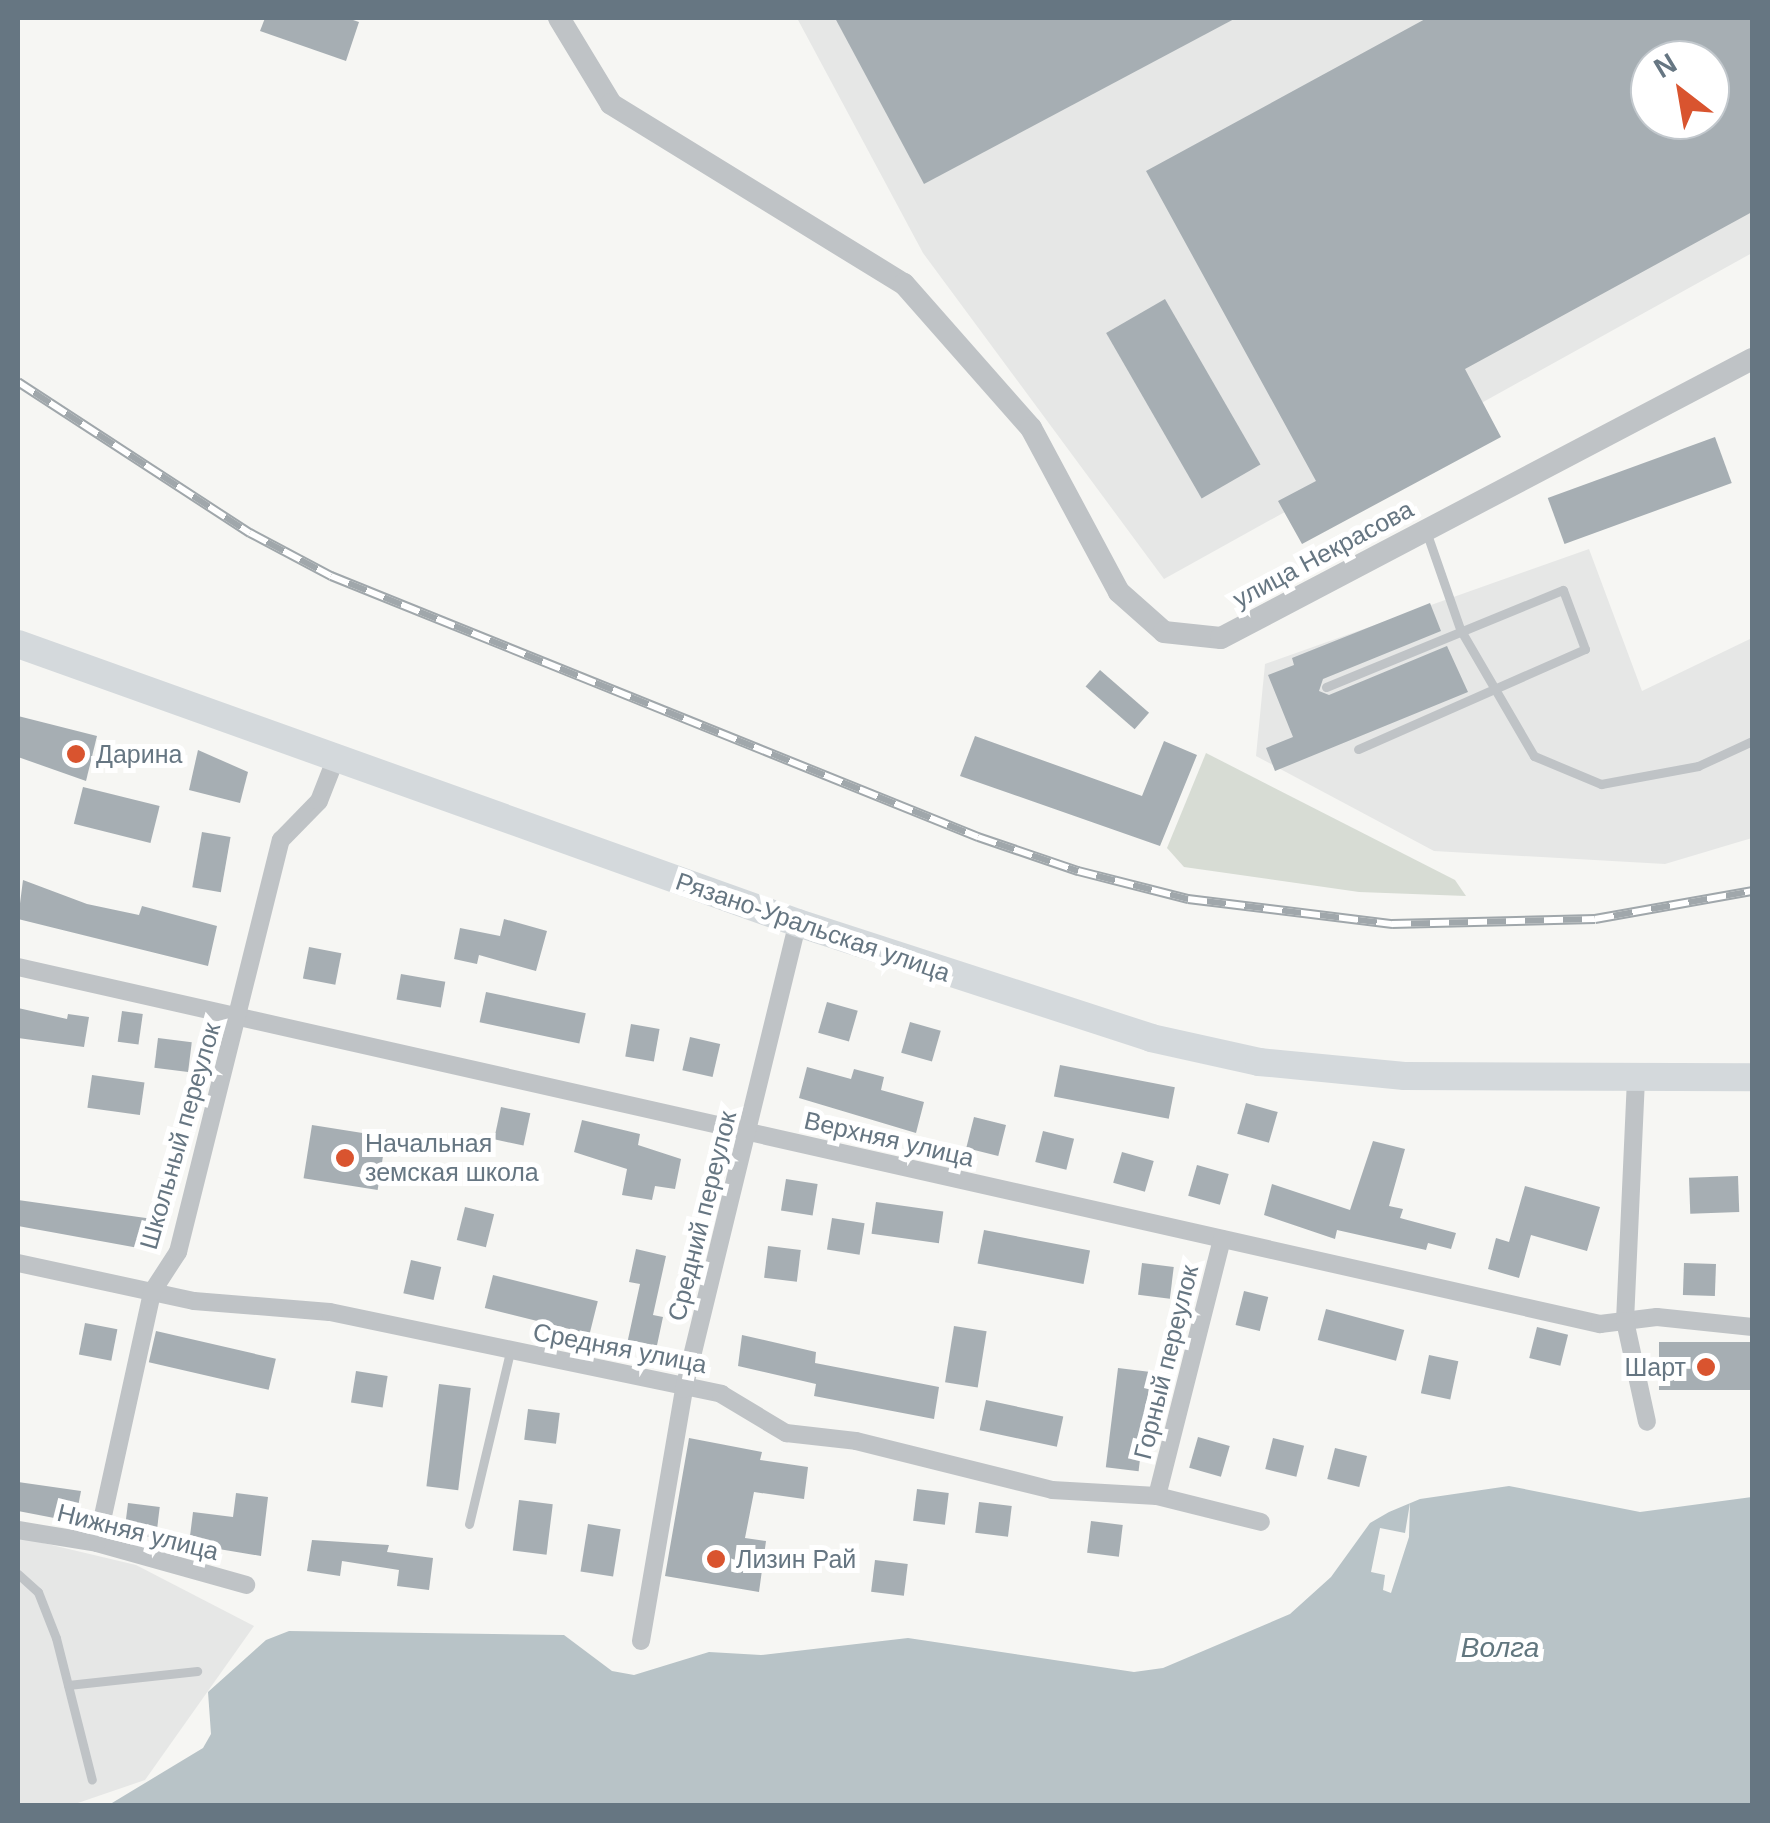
<!DOCTYPE html>
<html>
<head>
<meta charset="utf-8">
<style>
	body { margin:0 }
	#map { position:relative; width:1770px; height:1823px; overflow:hidden; background:#f6f6f3; font-family:Helvetica,sans-serif }
	div>[style] { position:absolute }
	[style*='--x'] { left:calc(var(--x)*1px); top:calc(var(--y)*1px); width:calc(var(--w)*1px); rotate:calc(var(--a)*1deg) }
	.built>* { inset:0; background:#e6e7e6 }
	.green>* { inset:0; background:#d7dcd4 }
	.water>* { inset:0; background:#b8c3c7 }
	.pier>* { inset:0; background:#f6f6f3 }
	.building>* { inset:0; background:#a6aeb3; transform-origin:0 0 }
	.service>* { height:9px; margin:-4.5px; padding:0 4.5px; transform-origin:4.5px; border-radius:4.5px; background:#bfc3c6 }
	.minor>* { height:18px; margin:-9px; padding:0 9px; transform-origin:9px; border-radius:9px; background:#bfc3c6 }
	.tertiary>* { height:22px; margin:-11px; padding:0 11px; transform-origin:11px; border-radius:11px; background:#bfc3c6 }
	.primary>* { height:28px; margin:-14px; padding:0 14px; transform-origin:14px; border-radius:14px; background:#d4d9dc }
	.rail>* { height:10px; margin-top:-5px; transform-origin:0; background:repeating-linear-gradient(90deg,#fff 0 19px,#a0a7ab 0 38px); box-sizing:border-box; border-block:2px solid #a0a7ab }
	.dots>* { width:28px; height:28px; translate:-50% -50%; box-sizing:border-box; border:5px solid #fff; border-radius:50% }
	span { translate:-50% -50%; white-space:nowrap; text-align:center; line-height:1.15; -webkit-text-stroke:10px #fff; paint-order:stroke }
	.street-label { font-size:25px; color:#667682 }
	.poi-label { font-size:25px; color:#667682 }
	.left { translate:0 -50%; text-align:left }
	.right { translate:-100% -50%; text-align:right }
	.water-label { font-size:28px; color:#62777f; font-style:italic }
	.frame { position:absolute; inset:0; border:20px solid #667682; pointer-events:none }
	.north { position:absolute; left:1630px; top:40px; width:100px; height:100px; box-sizing:border-box; background:#fff; border:2px solid #c2c8cd; border-radius:50%; rotate:329deg; font-size:28px; font-weight:700; line-height:40px; text-align:center; color:#667682 }
	.north::after { content:''; display:block; margin:auto; width:35px; height:45px; background:#d9542f; clip-path:polygon(50% 0,100% 100%,50% 72%,0 100%) }
</style>
</head>
<body>
<div id="map">
	<div class="built">
		<i style="clip-path:polygon(evenodd,797px 18px,1752px 18px,1752px 253px,1164px 579px,923px 253px,797px 18px,1650px 60px,1710px 60px,1710px 120px,1650px 120px,1650px 60px)"></i>
		<i style="clip-path:polygon(1589px 549px,1642px 691px,1752px 638px,1752px 838px,1665px 864px,1434px 851px,1256px 756px,1265px 664px)"></i>
		<i style="clip-path:polygon(18px 1537px,136px 1565px,254px 1626px,145px 1780px,72px 1805px,18px 1806px)"></i>
	</div>
	<div class="green">
		<i style="clip-path:polygon(1206px 753px,1455px 880px,1466px 896px,1359px 892px,1184px 867px,1167px 848px)"></i>
	</div>
	<div class="water">
		<i style="clip-path:polygon(1509px 1486px,1640px 1512px,1752px 1497px,1752px 1805px,107px 1806px,203px 1748px,211px 1734px,208px 1692px,266px 1640px,289px 1631px,564px 1635px,612px 1671px,634px 1675px,709px 1652px,761px 1655px,908px 1638px,1134px 1672px,1163px 1668px,1290px 1614px,1331px 1577px,1370px 1523px,1389px 1512px,1420px 1499px)"></i>
	</div>
	<div class="pier">
		<i style="clip-path:polygon(1410px 1503px,1409px 1537px,1391px 1593px,1383px 1590px,1385px 1575px,1371px 1572px,1380px 1528px,1405px 1533px)"></i>
	</div>
	<div class="building">
		<i style="clip-path:polygon(265px 18px,347px 18px,359px 22px,346px 61px,260px 31px)"></i>
		<i style="clip-path:polygon(835px 18px,1236px 18px,924px 184px)"></i>
		<i style="clip-path:polygon(evenodd,1427px 18px,1752px 18px,1752px 212px,1465px 369px,1501px 437px,1302px 544px,1278px 501px,1316px 481px,1146px 171px,1427px 18px,1650px 60px,1710px 60px,1710px 120px,1650px 120px,1650px 60px)"></i>
		<i style="left:1165px;top:299px;width:191px;height:68px;rotate:60deg"></i>
		<i style="left:1715px;top:437px;width:49px;height:178px;rotate:70deg"></i>
		<i style="clip-path:polygon(1430px 603px,1441px 631px,1323px 679px,1319px 691px,1329px 695px,1447px 646px,1468px 692px,1275px 771px,1266px 748px,1293px 737px,1268px 675px,1294px 665px,1292px 658px)"></i>
		<i style="left:1100px;top:670px;width:65px;height:22px;rotate:41deg"></i>
		<i style="clip-path:polygon(18px 716px,97px 736px,86px 781px,18px 757px)"></i>
		<i style="clip-path:polygon(975px 736px,1142px 796px,1164px 741px,1197px 755px,1160px 846px,960px 776px)"></i>
		<i style="clip-path:polygon(198px 750px,248px 772px,240px 803px,189px 790px)"></i>
		<i style="left:83px;top:787px;width:79px;height:38px;rotate:14deg"></i>
		<i style="left:202px;top:832px;width:29px;height:56px;rotate:10deg"></i>
		<i style="clip-path:polygon(23px 880px,87px 904px,139px 915px,142px 906px,217px 926px,208px 966px,18px 919px)"></i>
		<i style="clip-path:polygon(504px 919px,547px 931px,536px 971px,479px 955px,477px 964px,454px 959px,460px 928px,500px 936px)"></i>
		<i style="left:309px;top:947px;width:33px;height:32px;rotate:11deg"></i>
		<i style="left:401px;top:974px;width:45px;height:26px;rotate:10deg"></i>
		<i style="left:486px;top:992px;width:102px;height:31px;rotate:12deg"></i>
		<i style="left:827px;top:1002px;width:32px;height:32px;rotate:16deg"></i>
		<i style="clip-path:polygon(18px 1008px,67px 1019px,68px 1014px,89px 1017px,84px 1047px,18px 1038px)"></i>
		<i style="left:122px;top:1011px;width:21px;height:31px;rotate:8deg"></i>
		<i style="left:910px;top:1022px;width:32px;height:32px;rotate:16deg"></i>
		<i style="left:631px;top:1024px;width:29px;height:33px;rotate:10deg"></i>
		<i style="left:690px;top:1037px;width:31px;height:34px;rotate:13deg"></i>
		<i style="left:158px;top:1038px;width:34px;height:30px;rotate:7deg"></i>
		<i style="left:1060px;top:1065px;width:117px;height:32px;rotate:11deg"></i>
		<i style="clip-path:polygon(807px 1067px,851px 1079px,854px 1069px,884px 1077px,881px 1090px,924px 1102px,916px 1133px,799px 1098px)"></i>
		<i style="left:92px;top:1075px;width:53px;height:33px;rotate:8deg"></i>
		<i style="left:1246px;top:1103px;width:33px;height:32px;rotate:16deg"></i>
		<i style="left:501px;top:1107px;width:30px;height:33px;rotate:12deg"></i>
		<i style="left:974px;top:1117px;width:33px;height:32px;rotate:14deg"></i>
		<i style="clip-path:polygon(582px 1120px,640px 1134px,638px 1145px,681px 1159px,675px 1189px,655px 1186px,652px 1200px,622px 1195px,627px 1169px,574px 1152px)"></i>
		<i style="left:312px;top:1125px;width:75px;height:54px;rotate:9deg"></i>
		<i style="left:1043px;top:1131px;width:32px;height:32px;rotate:14deg"></i>
		<i style="clip-path:polygon(1373px 1141px,1405px 1149px,1389px 1206px,1403px 1209px,1400px 1218px,1456px 1233px,1451px 1249px,1428px 1243px,1426px 1250px,1337px 1230px,1335px 1239px,1264px 1215px,1272px 1184px,1350px 1210px)"></i>
		<i style="left:1122px;top:1152px;width:33px;height:32px;rotate:16deg"></i>
		<i style="left:1197px;top:1165px;width:33px;height:32px;rotate:16deg"></i>
		<i style="left:1738px;top:1176px;width:36px;height:49px;rotate:88deg"></i>
		<i style="left:786px;top:1179px;width:32px;height:32px;rotate:9deg"></i>
		<i style="clip-path:polygon(1525px 1186px,1600px 1207px,1587px 1251px,1531px 1235px,1519px 1278px,1488px 1269px,1496px 1238px,1509px 1242px)"></i>
		<i style="clip-path:polygon(18px 1200px,160px 1220px,155px 1251px,18px 1226px)"></i>
		<i style="left:876px;top:1202px;width:68px;height:32px;rotate:8deg"></i>
		<i style="left:465px;top:1207px;width:30px;height:34px;rotate:14deg"></i>
		<i style="left:832px;top:1218px;width:33px;height:32px;rotate:9deg"></i>
		<i style="left:984px;top:1230px;width:108px;height:34px;rotate:11deg"></i>
		<i style="left:768px;top:1246px;width:33px;height:32px;rotate:7deg"></i>
		<i style="clip-path:polygon(636px 1249px,666px 1256px,653px 1315px,663px 1317px,656px 1350px,627px 1344px,640px 1284px,629px 1282px)"></i>
		<i style="left:411px;top:1260px;width:31px;height:34px;rotate:13deg"></i>
		<i style="left:1142px;top:1263px;width:32px;height:32px;rotate:7deg"></i>
		<i style="left:1684px;top:1263px;width:32px;height:32px;rotate:2deg"></i>
		<i style="left:493px;top:1275px;width:108px;height:34px;rotate:14deg"></i>
		<i style="left:1244px;top:1291px;width:25px;height:35px;rotate:14deg"></i>
		<i style="left:1326px;top:1309px;width:81px;height:32px;rotate:15deg"></i>
		<i style="left:85px;top:1323px;width:33px;height:32px;rotate:11deg"></i>
		<i style="left:954px;top:1326px;width:33px;height:57px;rotate:9deg"></i>
		<i style="left:1537px;top:1327px;width:32px;height:32px;rotate:14deg"></i>
		<i style="left:156px;top:1331px;width:123px;height:32px;rotate:13deg"></i>
		<i style="clip-path:polygon(742px 1335px,816px 1352px,815px 1363px,939px 1387px,934px 1419px,814px 1396px,816px 1384px,738px 1366px)"></i>
		<i style="left:1752px;top:1342px;width:48px;height:93px;rotate:90deg"></i>
		<i style="left:1429px;top:1355px;width:30px;height:39px;rotate:12deg"></i>
		<i style="left:1118px;top:1368px;width:33px;height:100px;rotate:7deg"></i>
		<i style="left:356px;top:1371px;width:32px;height:32px;rotate:9deg"></i>
		<i style="left:439px;top:1384px;width:32px;height:103px;rotate:7deg"></i>
		<i style="left:986px;top:1400px;width:79px;height:31px;rotate:12deg"></i>
		<i style="left:528px;top:1409px;width:32px;height:31px;rotate:7deg"></i>
		<i style="left:1198px;top:1437px;width:33px;height:32px;rotate:16deg"></i>
		<i style="clip-path:polygon(689px 1438px,762px 1452px,760px 1460px,808px 1467px,804px 1499px,754px 1492px,745px 1538px,766px 1541px,759px 1592px,665px 1576px)"></i>
		<i style="left:1273px;top:1438px;width:32px;height:32px;rotate:14deg"></i>
		<i style="left:1335px;top:1448px;width:33px;height:32px;rotate:14deg"></i>
		<i style="clip-path:polygon(18px 1482px,81px 1491px,75px 1522px,18px 1511px)"></i>
		<i style="left:917px;top:1489px;width:32px;height:32px;rotate:7deg"></i>
		<i style="clip-path:polygon(236px 1493px,268px 1497px,261px 1556px,189px 1544px,193px 1512px,233px 1517px)"></i>
		<i style="left:519px;top:1500px;width:34px;height:51px;rotate:7deg"></i>
		<i style="left:979px;top:1502px;width:33px;height:31px;rotate:7deg"></i>
		<i style="left:128px;top:1503px;width:32px;height:31px;rotate:7deg"></i>
		<i style="left:1091px;top:1521px;width:32px;height:32px;rotate:7deg"></i>
		<i style="left:588px;top:1524px;width:33px;height:48px;rotate:9deg"></i>
		<i style="clip-path:polygon(312px 1540px,389px 1545px,387px 1552px,433px 1558px,429px 1590px,397px 1586px,399px 1570px,342px 1561px,340px 1576px,307px 1571px)"></i>
		<i style="left:875px;top:1560px;width:33px;height:32px;rotate:7deg"></i>
	</div>
	<div class="service">
		<i style="--x:1427;--y:534;--w:101;--a:70.8"></i>
		<i style="--x:1460;--y:629;--w:147;--a:59.8"></i>
		<i style="--x:1534;--y:756;--w:73;--a:22.7"></i>
		<i style="--x:1601;--y:784;--w:99;--a:-10.5"></i>
		<i style="--x:1698;--y:766;--w:60;--a:-24.8"></i>
		<i style="--x:1326;--y:687;--w:256;--a:-22.3"></i>
		<i style="--x:1563;--y:590;--w:63;--a:69.6"></i>
		<i style="--x:1585;--y:649;--w:248;--a:156.2"></i>
		<i style="--x:469;--y:1524;--w:177;--a:-76.6"></i>
		<i style="--x:18;--y:1574;--w:27;--a:42"></i>
		<i style="--x:38;--y:1592;--w:49;--a:68.6"></i>
		<i style="--x:56;--y:1638;--w:146;--a:75.8"></i>
		<i style="--x:68;--y:1685;--w:130;--a:-6.2"></i>
	</div>
	<div class="minor">
		<i style="--x:18;--y:967;--w:1622;--a:12.72"></i>
		<i style="--x:1600;--y:1324;--w:57;--a:-7"></i>
		<i style="--x:1657;--y:1317;--w:96;--a:6"></i>
		<i style="--x:1636;--y:1079;--w:242;--a:92.6"></i>
		<i style="--x:1625;--y:1321;--w:103;--a:77.7"></i>
		<i style="--x:18;--y:1263;--w:180;--a:12.2"></i>
		<i style="--x:194;--y:1301;--w:136;--a:4.6"></i>
		<i style="--x:330;--y:1312;--w:400;--a:11.8"></i>
		<i style="--x:721;--y:1394;--w:76;--a:31"></i>
		<i style="--x:786;--y:1433;--w:70;--a:6.5"></i>
		<i style="--x:856;--y:1441;--w:202;--a:14"></i>
		<i style="--x:1052;--y:1490;--w:105;--a:3.3"></i>
		<i style="--x:1157;--y:1496;--w:107;--a:14"></i>
		<i style="--x:1157;--y:1496;--w:265;--a:-75.8"></i>
		<i style="--x:18;--y:1530;--w:80;--a:9.3"></i>
		<i style="--x:97;--y:1543;--w:155;--a:15.7"></i>
		<i style="--x:97;--y:1543;--w:257;--a:-77.6"></i>
		<i style="--x:152;--y:1292;--w:48;--a:-57"></i>
		<i style="--x:178;--y:1252;--w:425;--a:-76"></i>
		<i style="--x:281;--y:840;--w:54;--a:-45.7"></i>
		<i style="--x:319;--y:801;--w:49;--a:-68.6"></i>
		<i style="--x:641;--y:1641;--w:256;--a:-80.3"></i>
		<i style="--x:684;--y:1389;--w:480;--a:-76.3"></i>
	</div>
	<div class="tertiary">
		<i style="--x:559;--y:18;--w:100;--a:58.8"></i>
		<i style="--x:611;--y:104;--w:344;--a:31.6"></i>
		<i style="--x:904;--y:284;--w:192;--a:48.6"></i>
		<i style="--x:1031;--y:428;--w:186;--a:61.8"></i>
		<i style="--x:1119;--y:592;--w:60;--a:41.6"></i>
		<i style="--x:1164;--y:632;--w:57;--a:6"></i>
		<i style="--x:1221;--y:638;--w:600;--a:-27.72"></i>
	</div>
	<div class="primary">
		<i style="--x:18;--y:644;--w:828;--a:19.68"></i>
		<i style="--x:798;--y:923;--w:371;--a:18"></i>
		<i style="--x:1151;--y:1038;--w:111;--a:12.5"></i>
		<i style="--x:1259;--y:1062;--w:146;--a:5.5"></i>
		<i style="--x:1404;--y:1076;--w:348;--a:0.2"></i>
	</div>
	<div class="rail">
		<i style="--x:18;--y:382;--w:277;--a:33.1"></i>
		<i style="--x:250;--y:533;--w:92;--a:28"></i>
		<i style="--x:331;--y:576;--w:698;--a:21.97"></i>
		<i style="--x:978;--y:837;--w:106;--a:18.8"></i>
		<i style="--x:1078;--y:871;--w:114;--a:14.3"></i>
		<i style="--x:1188;--y:899;--w:206;--a:7"></i>
		<i style="--x:1392;--y:924;--w:203;--a:-1.4"></i>
		<i style="--x:1595;--y:919;--w:159;--a:-10.1"></i>
	</div>
	<div class="dots">
		<i style="left:76px;top:754px;background:#d9542f"></i>
		<i style="left:345px;top:1158px;background:#d9542f"></i>
		<i style="left:1706px;top:1367px;background:#d9542f"></i>
		<i style="left:716px;top:1559px;background:#d9542f"></i>
	</div>
	<div class="street-label">
		<span style="left:1323px;top:554px;rotate:-28deg">улица Некрасова</span>
		<span style="left:813px;top:927px;rotate:19deg">Рязано-Уральская улица</span>
		<span style="left:180px;top:1136px;rotate:-74deg">Школьный переулок</span>
		<span style="left:889px;top:1139px;rotate:13deg">Верхняя улица</span>
		<span style="left:702px;top:1216px;rotate:-76deg">Средний переулок</span>
		<span style="left:620px;top:1348px;rotate:11deg">Средняя улица</span>
		<span style="left:1166px;top:1362px;rotate:-76deg">Горный переулок</span>
		<span style="left:138px;top:1532px;rotate:14deg">Нижняя улица</span>
	</div>
	<div class="poi-label">
		<span class="left" style="left:96px;top:754px">Дарина</span>
		<span class="left" style="left:365px;top:1158px">Начальная<br>земская школа</span>
		<span class="right" style="left:1686px;top:1367px">Шарт</span>
		<span class="left" style="left:736px;top:1559px">Лизин Рай</span>
	</div>
	<div class="water-label">
		<span style="left:1500px;top:1648px">Волга</span>
	</div>
	<div class="frame"></div>
	<div class="north">N</div>
</div>
</body>
</html>
